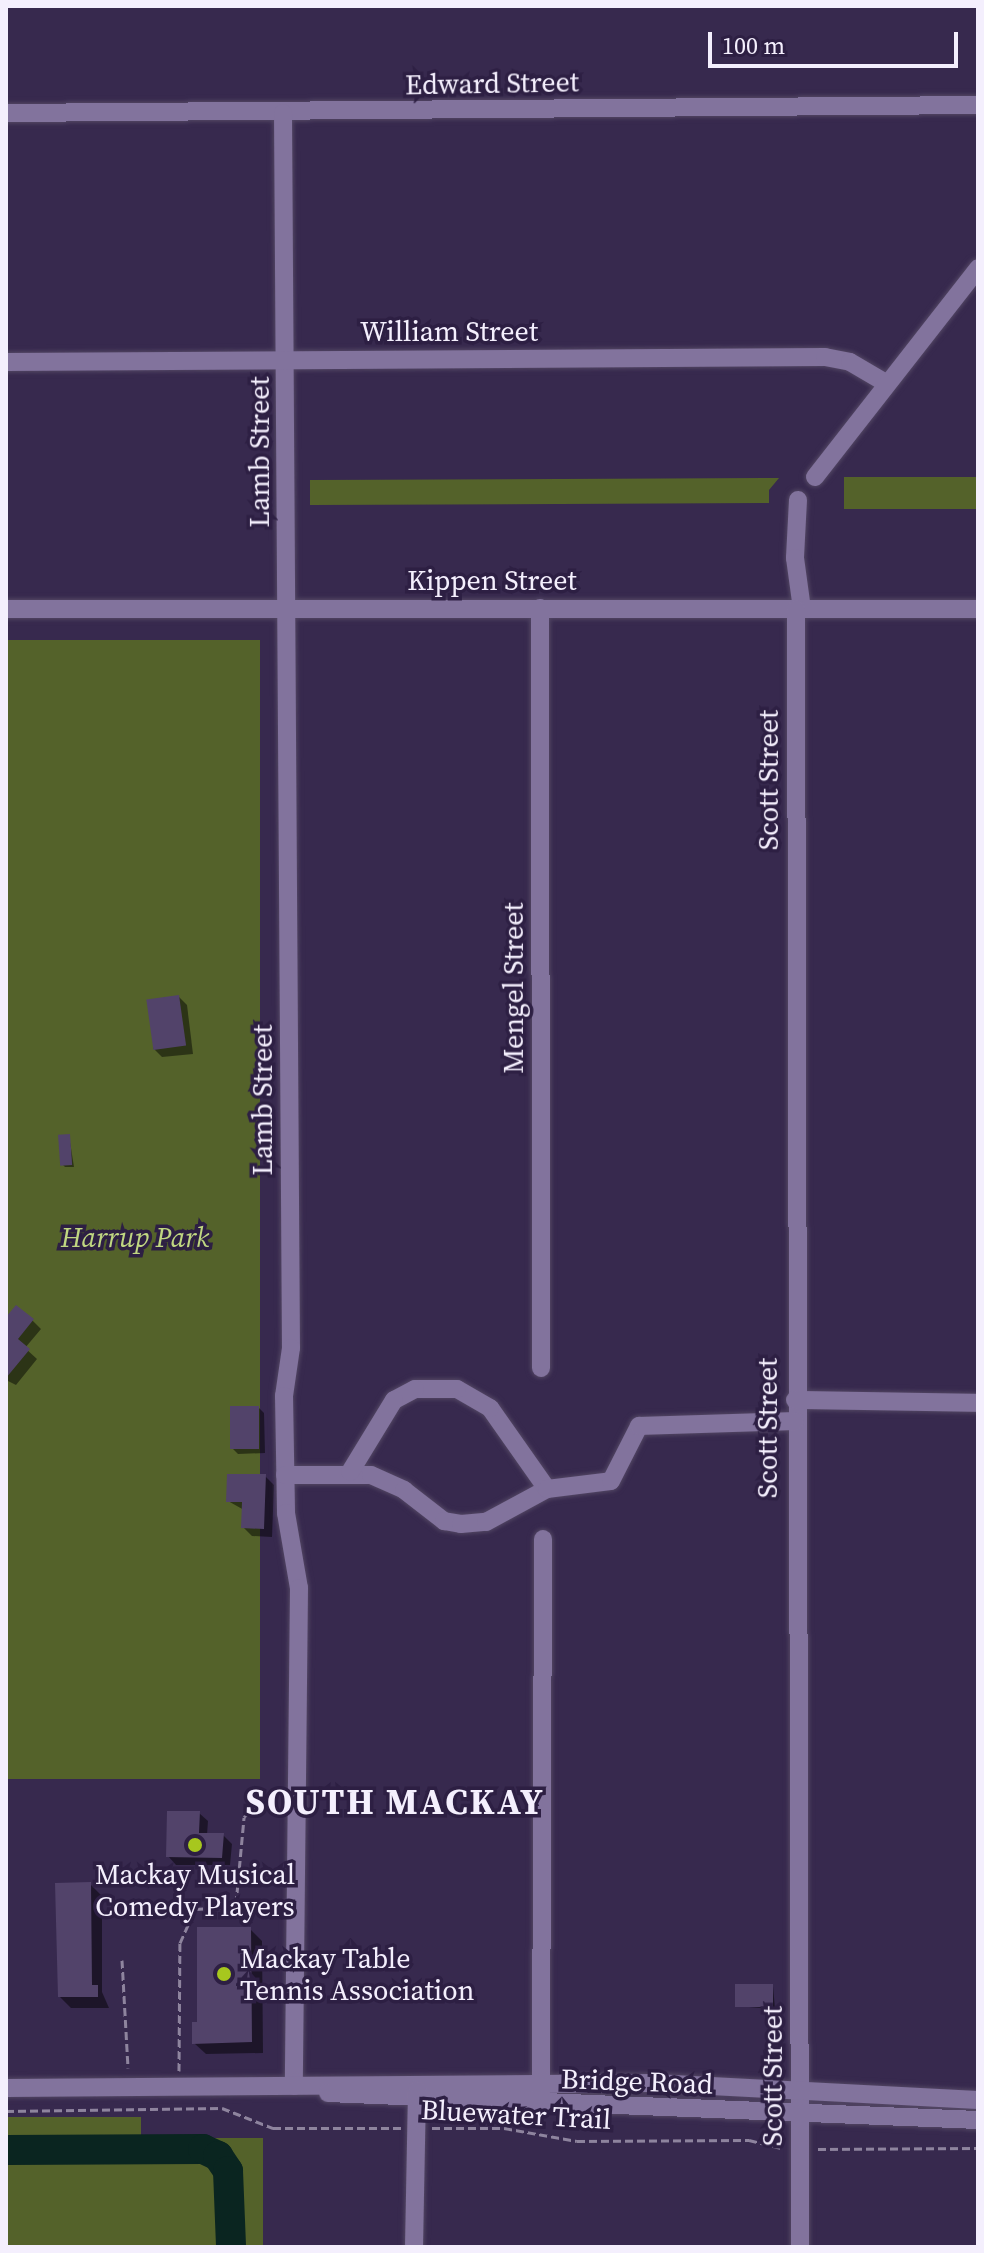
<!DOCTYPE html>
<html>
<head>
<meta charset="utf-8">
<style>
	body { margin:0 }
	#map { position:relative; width:984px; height:2253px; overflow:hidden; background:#37294e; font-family:"Source Serif 4",serif }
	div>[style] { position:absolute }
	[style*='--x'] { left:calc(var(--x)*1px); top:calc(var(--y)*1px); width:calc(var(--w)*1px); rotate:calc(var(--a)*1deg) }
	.green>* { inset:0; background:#54622a; transform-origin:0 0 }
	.shadow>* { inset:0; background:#0007 }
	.river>* { height:30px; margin:-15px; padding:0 15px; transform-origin:15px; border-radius:15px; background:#0a2520 }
	.building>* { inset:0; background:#52436a; transform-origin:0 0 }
	.path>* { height:3px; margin-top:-1.5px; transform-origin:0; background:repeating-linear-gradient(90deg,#8e849e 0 8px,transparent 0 12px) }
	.roads { filter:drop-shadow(0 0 2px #524663) drop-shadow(0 0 2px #524663) }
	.minor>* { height:18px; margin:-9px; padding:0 9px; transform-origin:9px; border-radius:9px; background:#82739d }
	.dots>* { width:22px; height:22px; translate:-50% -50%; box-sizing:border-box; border:4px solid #2d1f43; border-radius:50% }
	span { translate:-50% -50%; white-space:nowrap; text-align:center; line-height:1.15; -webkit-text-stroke:7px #2d1f43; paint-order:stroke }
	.street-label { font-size:28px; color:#f4effd }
	.park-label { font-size:28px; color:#c0d781; font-style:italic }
	.poi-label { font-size:28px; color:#f4effd }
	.left { translate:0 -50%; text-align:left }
	.district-label { font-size:36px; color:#f4effd; font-weight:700; letter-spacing:2px }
	.frame { position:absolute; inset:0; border:8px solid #f4effd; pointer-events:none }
	.scale { position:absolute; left:708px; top:32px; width:250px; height:36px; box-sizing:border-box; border:4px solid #f4effd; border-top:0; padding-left:10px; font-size:24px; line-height:28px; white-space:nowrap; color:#f4effd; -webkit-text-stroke:6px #2d1f43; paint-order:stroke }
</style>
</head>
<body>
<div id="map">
	<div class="green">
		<i style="left:844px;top:477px;width:134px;height:32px"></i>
		<i style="clip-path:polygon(779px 478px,769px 490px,769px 503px,310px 505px,310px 480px)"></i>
		<i style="left:6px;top:640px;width:254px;height:1139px"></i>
		<i style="clip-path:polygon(6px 2117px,141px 2117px,141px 2138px,263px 2138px,263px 2247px,6px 2247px)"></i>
	</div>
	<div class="shadow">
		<i style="clip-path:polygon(179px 997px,187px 1005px,193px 1054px,162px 1057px,153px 1048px)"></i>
		<i style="clip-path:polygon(69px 1136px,74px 1167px,65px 1167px,63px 1165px)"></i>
		<i style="clip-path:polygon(6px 1320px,32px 1320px,41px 1329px,25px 1348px,37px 1359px,16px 1385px,6px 1380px)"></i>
		<i style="clip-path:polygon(259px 1408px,264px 1413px,265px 1453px,238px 1454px,233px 1449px)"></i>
		<i style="clip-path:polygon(265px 1476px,274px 1485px,272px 1537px,252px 1536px,243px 1527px,244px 1510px,228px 1501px)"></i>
		<i style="clip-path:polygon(199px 1813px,208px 1821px,207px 1835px,223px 1835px,232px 1844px,230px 1865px,176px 1865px,168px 1856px)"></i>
		<i style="clip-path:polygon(90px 1884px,102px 1896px,102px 1992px,109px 2008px,71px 2008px,60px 1997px)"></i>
		<i style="clip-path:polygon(250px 1929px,262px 1941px,263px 2053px,206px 2054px,194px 2043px,199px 2024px)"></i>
		<i style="clip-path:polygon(773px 1986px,775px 2009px,737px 2006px)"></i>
	</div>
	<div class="river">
		<i style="--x:6;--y:2150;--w:197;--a:-0.3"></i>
		<i style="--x:203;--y:2149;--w:17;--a:25"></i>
		<i style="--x:218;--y:2156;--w:18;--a:56"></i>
		<i style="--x:228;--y:2171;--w:76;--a:87.7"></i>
	</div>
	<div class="building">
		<i style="left:179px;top:995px;width:51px;height:33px;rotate:82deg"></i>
		<i style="left:70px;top:1134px;width:31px;height:12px;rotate:86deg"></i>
		<i style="clip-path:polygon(16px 1305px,34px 1319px,18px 1339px,30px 1349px,6px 1378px,6px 1317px)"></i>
		<i style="left:230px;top:1406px;width:29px;height:43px"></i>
		<i style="clip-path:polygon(227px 1474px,266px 1474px,264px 1529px,241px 1528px,242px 1502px,226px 1502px)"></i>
		<i style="clip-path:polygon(167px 1811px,200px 1811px,199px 1833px,224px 1833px,222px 1858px,166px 1857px)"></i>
		<i style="clip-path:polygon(91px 1882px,92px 1985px,98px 1985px,98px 1997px,58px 1997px,55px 1883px)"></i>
		<i style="clip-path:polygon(197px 1927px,251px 1927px,252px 2042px,192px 2044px,192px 2022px,197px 2022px)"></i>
		<i style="left:735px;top:1984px;width:38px;height:23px"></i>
	</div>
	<div class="path">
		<i style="--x:236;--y:1904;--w:87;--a:-84.7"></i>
		<i style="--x:244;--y:1817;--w:26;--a:-43"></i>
		<i style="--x:263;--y:1799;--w:19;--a:-21"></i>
		<i style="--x:122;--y:1960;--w:108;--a:86.8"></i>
		<i style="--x:179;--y:2071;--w:128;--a:-89.6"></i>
		<i style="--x:180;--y:1943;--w:37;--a:-66"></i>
		<i style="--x:195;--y:1909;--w:83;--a:-3.4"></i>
		<i style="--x:6;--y:2111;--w:216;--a:-0.8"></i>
		<i style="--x:222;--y:2108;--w:55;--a:21.4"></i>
		<i style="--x:273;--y:2128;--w:128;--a:0"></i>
		<i style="--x:432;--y:2128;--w:72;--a:0"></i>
		<i style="--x:504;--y:2128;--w:74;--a:10.1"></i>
		<i style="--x:577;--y:2141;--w:172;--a:-0.3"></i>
		<i style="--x:749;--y:2140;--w:34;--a:14"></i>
		<i style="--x:818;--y:2149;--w:160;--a:-0.4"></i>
	</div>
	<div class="roads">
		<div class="minor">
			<i style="--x:6;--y:113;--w:972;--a:-0.47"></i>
			<i style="--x:283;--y:113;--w:1235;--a:89.63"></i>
			<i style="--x:291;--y:1348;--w:49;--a:98.3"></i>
			<i style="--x:284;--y:1396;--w:117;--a:89"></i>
			<i style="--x:286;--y:1513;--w:76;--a:80.2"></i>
			<i style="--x:299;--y:1588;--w:498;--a:90.6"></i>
			<i style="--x:6;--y:362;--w:819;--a:-0.35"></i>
			<i style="--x:825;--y:357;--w:25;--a:11"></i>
			<i style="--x:850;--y:362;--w:42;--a:30.3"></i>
			<i style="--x:815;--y:477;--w:265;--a:-52"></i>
			<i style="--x:798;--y:500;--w:58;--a:93"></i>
			<i style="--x:795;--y:558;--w:51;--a:82.2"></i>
			<i style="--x:540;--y:608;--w:760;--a:89.92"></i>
			<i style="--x:6;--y:609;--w:972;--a:0"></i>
			<i style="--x:796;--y:609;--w:1638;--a:89.86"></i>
			<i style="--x:795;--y:1400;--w:183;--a:0.9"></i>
			<i style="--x:285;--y:1475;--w:86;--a:0"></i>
			<i style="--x:371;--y:1475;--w:36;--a:24"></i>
			<i style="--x:404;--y:1490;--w:51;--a:37.8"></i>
			<i style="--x:444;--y:1521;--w:17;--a:10"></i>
			<i style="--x:461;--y:1524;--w:25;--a:-5"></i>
			<i style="--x:486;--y:1522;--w:69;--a:-28.4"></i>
			<i style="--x:547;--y:1489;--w:99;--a:-125.1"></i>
			<i style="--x:490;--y:1408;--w:38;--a:-150"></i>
			<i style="--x:457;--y:1389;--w:42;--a:180"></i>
			<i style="--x:415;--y:1389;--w:24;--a:152"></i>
			<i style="--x:394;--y:1400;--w:84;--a:121.4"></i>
			<i style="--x:547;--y:1489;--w:64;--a:-7.1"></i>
			<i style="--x:611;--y:1481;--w:62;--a:-63"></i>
			<i style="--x:639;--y:1426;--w:156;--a:-1.8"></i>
			<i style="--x:6;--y:2088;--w:648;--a:-0.44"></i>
			<i style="--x:654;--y:2083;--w:324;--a:3"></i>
			<i style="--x:541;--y:2092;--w:553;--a:-89.79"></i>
			<i style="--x:328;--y:2093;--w:651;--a:2.38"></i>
			<i style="--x:414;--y:2247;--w:157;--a:-88.9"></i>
		</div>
	</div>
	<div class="dots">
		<i style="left:195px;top:1845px;background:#a7c71e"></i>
		<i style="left:224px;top:1974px;background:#a7c71e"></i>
	</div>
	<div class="street-label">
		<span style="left:492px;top:83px;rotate:-1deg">Edward Street</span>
		<span style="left:449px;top:331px">William Street</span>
		<span style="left:259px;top:452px;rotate:-90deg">Lamb Street</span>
		<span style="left:492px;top:580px">Kippen Street</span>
		<span style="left:768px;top:780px;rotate:-90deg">Scott Street</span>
		<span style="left:513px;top:988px;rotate:-90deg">Mengel Street</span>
		<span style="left:262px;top:1100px;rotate:-90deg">Lamb Street</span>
		<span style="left:767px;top:1428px;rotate:-90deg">Scott Street</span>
		<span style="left:772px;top:2076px;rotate:-90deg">Scott Street</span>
		<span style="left:637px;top:2081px;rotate:2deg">Bridge Road</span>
		<span style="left:516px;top:2114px;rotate:3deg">Bluewater Trail</span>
	</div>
	<div class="park-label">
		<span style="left:135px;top:1237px">Harrup Park</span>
	</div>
	<div class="poi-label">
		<span style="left:195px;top:1890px">Mackay Musical<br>Comedy Players</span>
		<span class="left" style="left:240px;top:1974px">Mackay Table<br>Tennis Association</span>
	</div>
	<div class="district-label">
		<span style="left:395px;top:1802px">SOUTH MACKAY</span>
	</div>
	<div class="frame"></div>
	<div class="scale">100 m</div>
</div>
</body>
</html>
